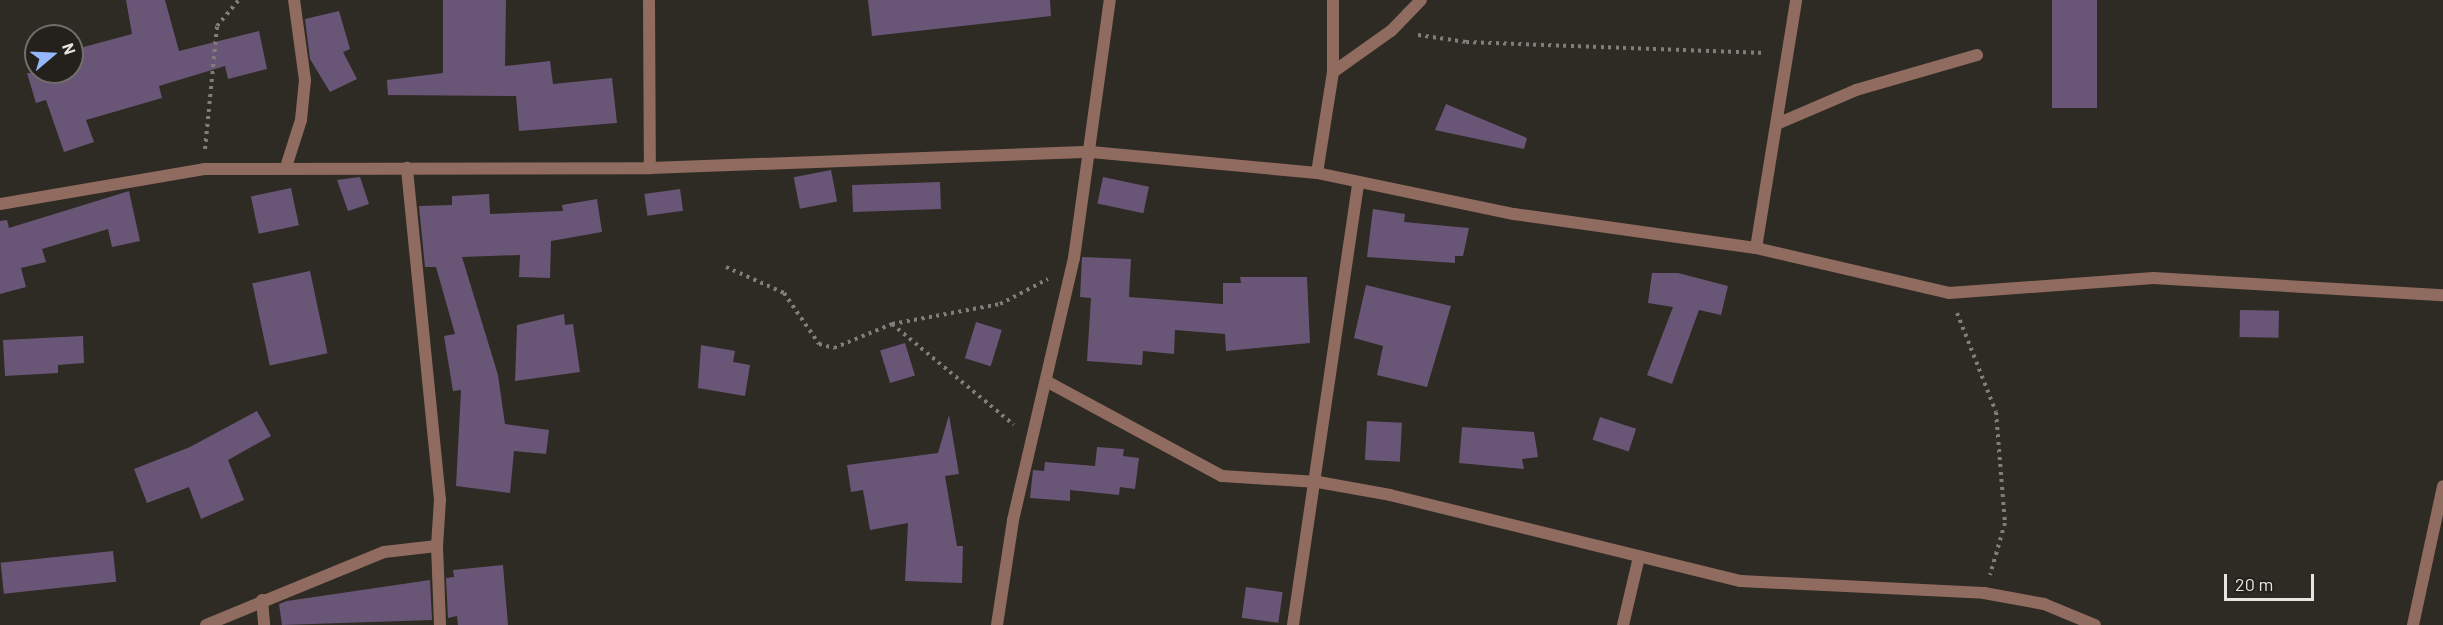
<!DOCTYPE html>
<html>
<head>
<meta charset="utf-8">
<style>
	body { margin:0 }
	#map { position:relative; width:2443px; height:625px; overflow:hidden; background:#2e2a24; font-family:Barlow,sans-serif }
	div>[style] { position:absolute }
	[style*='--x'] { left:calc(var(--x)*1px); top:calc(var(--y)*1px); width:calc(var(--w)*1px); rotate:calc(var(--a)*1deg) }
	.building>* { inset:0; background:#695676; transform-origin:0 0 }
	.path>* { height:4px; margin-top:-2px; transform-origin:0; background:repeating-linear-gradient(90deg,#817d79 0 3px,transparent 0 7.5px) }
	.lane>* { height:12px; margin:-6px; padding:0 6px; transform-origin:6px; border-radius:6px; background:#906b5f }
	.street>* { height:12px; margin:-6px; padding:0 6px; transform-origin:6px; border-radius:6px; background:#906b5f }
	span { translate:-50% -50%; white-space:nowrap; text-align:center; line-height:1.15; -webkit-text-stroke:4.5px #24201b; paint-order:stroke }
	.north { position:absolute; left:24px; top:24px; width:60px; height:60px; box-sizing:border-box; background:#24201b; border:2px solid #726e6a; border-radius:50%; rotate:71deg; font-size:16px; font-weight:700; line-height:24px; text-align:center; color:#e7e4e1 }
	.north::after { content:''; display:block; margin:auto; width:21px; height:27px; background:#94b7fd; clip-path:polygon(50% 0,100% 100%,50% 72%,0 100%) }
	.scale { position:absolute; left:2224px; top:574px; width:90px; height:27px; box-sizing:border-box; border:3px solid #e7e4e1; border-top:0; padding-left:8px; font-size:18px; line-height:21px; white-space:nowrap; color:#e7e4e1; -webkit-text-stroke:4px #24201b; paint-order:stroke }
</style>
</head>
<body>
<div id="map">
	<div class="building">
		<i style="clip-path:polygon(126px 0,165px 0,179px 51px,259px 31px,267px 69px,228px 79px,225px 66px,159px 86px,162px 98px,86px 120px,94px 142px,64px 152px,46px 100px,36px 103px,27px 73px,72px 72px,72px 60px,82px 56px,80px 48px,132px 34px)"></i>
		<i style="clip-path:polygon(443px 0,506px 0,505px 66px,550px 61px,553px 84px,612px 78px,617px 123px,519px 131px,516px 96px,388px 95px,387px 80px,443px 73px)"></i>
		<i style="clip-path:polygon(868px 0,1050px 0,1051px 16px,872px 36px)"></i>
		<i style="left:2052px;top:0;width:45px;height:108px"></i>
		<i style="clip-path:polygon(339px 11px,350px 49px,343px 52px,357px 79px,330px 92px,310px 59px,305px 19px)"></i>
		<i style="clip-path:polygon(1446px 104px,1527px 138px,1524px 149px,1435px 130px)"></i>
		<i style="left:831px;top:170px;width:32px;height:38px;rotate:79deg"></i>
		<i style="clip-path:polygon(360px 177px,369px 204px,348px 211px,337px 180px)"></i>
		<i style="left:1103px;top:177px;width:47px;height:27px;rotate:12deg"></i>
		<i style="left:940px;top:182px;width:27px;height:88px;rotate:88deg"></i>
		<i style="left:291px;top:188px;width:38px;height:41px;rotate:78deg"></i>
		<i style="left:680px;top:189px;width:22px;height:36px;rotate:82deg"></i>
		<i style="clip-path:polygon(129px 191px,140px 241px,112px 247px,108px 229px,42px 249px,46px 262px,21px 268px,26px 287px,0 294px,0 221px,7px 220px,9px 228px)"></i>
		<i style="clip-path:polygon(489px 194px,490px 214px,563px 211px,562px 205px,597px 199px,602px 232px,551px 241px,550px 278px,519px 277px,520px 255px,462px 257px,498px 375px,505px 424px,549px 430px,546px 454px,514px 451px,510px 493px,456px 486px,461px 390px,453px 391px,444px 336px,455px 334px,436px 267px,425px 267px,419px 206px,452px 205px,452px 196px)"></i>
		<i style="clip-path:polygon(1373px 209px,1405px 214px,1404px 222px,1469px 228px,1463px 256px,1455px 256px,1455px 263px,1367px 257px)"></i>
		<i style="clip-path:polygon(1082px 257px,1131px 259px,1129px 297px,1223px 304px,1223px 283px,1241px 283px,1240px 277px,1307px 277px,1310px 343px,1226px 351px,1225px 334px,1175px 330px,1174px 354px,1143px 351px,1142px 365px,1087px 361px,1091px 298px,1080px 297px)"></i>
		<i style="left:310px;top:271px;width:84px;height:59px;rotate:78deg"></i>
		<i style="clip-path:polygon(1652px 273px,1678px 273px,1728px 286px,1721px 315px,1699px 310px,1672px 384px,1647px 375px,1673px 307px,1648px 303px)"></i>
		<i style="clip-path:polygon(1366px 285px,1451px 306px,1427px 387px,1377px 375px,1383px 346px,1354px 338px)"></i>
		<i style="left:2240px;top:310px;width:39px;height:27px;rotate:1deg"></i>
		<i style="clip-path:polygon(564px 314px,565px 325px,573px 324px,580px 372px,515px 381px,517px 325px)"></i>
		<i style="left:976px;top:322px;width:27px;height:38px;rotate:17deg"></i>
		<i style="clip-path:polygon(83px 336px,84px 363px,58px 365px,58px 373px,5px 376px,3px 340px)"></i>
		<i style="left:905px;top:343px;width:34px;height:26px;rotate:73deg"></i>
		<i style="clip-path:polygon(701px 345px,735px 351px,733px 362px,750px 365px,745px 396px,698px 388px)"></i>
		<i style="clip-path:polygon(257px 411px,271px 436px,228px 460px,244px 500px,201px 519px,189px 487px,147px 503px,134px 469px,190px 447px)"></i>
		<i style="clip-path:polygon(949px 415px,959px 474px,945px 476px,957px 546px,963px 546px,962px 583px,905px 581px,908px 523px,870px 530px,863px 490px,851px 492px,847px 465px,938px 453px)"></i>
		<i style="left:1600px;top:417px;width:38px;height:24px;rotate:18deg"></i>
		<i style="left:1367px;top:421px;width:35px;height:39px;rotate:3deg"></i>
		<i style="clip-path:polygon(1462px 427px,1534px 432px,1538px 457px,1522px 459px,1524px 469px,1459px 463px)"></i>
		<i style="clip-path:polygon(1097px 447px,1124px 449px,1123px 456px,1139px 458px,1135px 489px,1120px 487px,1119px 495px,1070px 490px,1070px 501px,1030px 498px,1033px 470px,1044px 471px,1045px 462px,1095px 466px)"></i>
		<i style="left:113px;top:551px;width:31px;height:113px;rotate:84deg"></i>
		<i style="clip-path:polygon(503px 565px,508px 625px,458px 625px,457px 616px,448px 618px,446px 578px,454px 577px,453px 570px)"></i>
		<i style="clip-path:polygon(430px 580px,432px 620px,282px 625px,279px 604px,287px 601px)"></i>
		<i style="left:1246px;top:587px;width:37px;height:31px;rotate:8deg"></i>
	</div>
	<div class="path">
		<i style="--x:1418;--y:35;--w:49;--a:8.3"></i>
		<i style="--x:1466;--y:42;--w:300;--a:2.1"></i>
		<i style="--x:205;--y:149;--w:124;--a:-84.4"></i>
		<i style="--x:217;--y:26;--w:34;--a:-50"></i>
		<i style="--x:726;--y:267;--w:64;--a:24.1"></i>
		<i style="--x:784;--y:293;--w:62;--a:55.5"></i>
		<i style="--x:819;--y:344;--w:16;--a:15"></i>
		<i style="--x:834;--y:348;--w:63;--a:-22.5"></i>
		<i style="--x:892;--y:324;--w:110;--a:-10.5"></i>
		<i style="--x:1000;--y:304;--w:54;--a:-27.5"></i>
		<i style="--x:1957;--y:313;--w:106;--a:68.5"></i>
		<i style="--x:1996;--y:412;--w:111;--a:85.4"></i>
		<i style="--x:2005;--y:523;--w:54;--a:106.1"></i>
		<i style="--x:892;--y:324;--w:158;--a:39.6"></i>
	</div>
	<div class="lane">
		<i style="--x:1333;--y:72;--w:71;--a:-35.3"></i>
		<i style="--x:1391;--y:31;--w:43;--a:-45.9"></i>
		<i style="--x:1779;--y:123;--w:84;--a:-23.2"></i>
		<i style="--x:1856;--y:90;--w:126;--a:-16.1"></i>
		<i style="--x:1756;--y:248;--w:251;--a:-80.8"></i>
	</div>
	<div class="street">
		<i style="--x:649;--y:0;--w:168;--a:89.7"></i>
		<i style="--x:286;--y:167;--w:49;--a:-72.3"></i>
		<i style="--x:301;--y:120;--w:40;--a:-84.3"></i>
		<i style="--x:305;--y:80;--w:81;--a:-97.8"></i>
		<i style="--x:1317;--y:173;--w:102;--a:-81"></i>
		<i style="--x:1333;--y:72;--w:72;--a:-90"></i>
		<i style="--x:0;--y:204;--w:207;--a:-9.7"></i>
		<i style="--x:204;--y:169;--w:446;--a:-0.1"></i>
		<i style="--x:650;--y:168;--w:441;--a:-2.1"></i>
		<i style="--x:1091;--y:152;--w:227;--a:5.3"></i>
		<i style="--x:1317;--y:173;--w:201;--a:11.8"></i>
		<i style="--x:1514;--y:214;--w:244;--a:8"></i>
		<i style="--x:1756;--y:248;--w:198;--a:13.1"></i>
		<i style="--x:1949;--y:293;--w:205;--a:-4.2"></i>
		<i style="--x:2153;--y:278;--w:290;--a:3.4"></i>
		<i style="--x:1046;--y:381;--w:200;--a:28.4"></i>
		<i style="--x:1222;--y:476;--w:96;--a:3.6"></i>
		<i style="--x:1318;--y:482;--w:73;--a:10.2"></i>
		<i style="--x:1390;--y:495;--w:361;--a:13.8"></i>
		<i style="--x:1741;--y:581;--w:243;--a:2.8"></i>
		<i style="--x:1984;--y:593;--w:61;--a:10.4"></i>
		<i style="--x:2044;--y:604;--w:55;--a:22.4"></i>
		<i style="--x:437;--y:546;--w:79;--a:87.8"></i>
		<i style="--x:262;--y:600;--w:25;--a:85"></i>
		<i style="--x:206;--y:625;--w:192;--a:-22.3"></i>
		<i style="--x:384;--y:552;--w:53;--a:-6.5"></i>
		<i style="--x:437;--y:546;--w:46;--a:-86.3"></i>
		<i style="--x:440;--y:500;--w:334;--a:-95.7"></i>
		<i style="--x:997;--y:625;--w:106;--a:-81.3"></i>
		<i style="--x:1013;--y:520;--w:269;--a:-76.9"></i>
		<i style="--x:1074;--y:258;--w:260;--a:-82.1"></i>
		<i style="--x:1293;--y:625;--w:447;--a:-81.6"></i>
		<i style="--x:1623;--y:625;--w:70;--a:-76.8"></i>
		<i style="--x:2413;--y:625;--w:142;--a:-77.8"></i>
	</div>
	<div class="north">N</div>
	<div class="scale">20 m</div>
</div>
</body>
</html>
